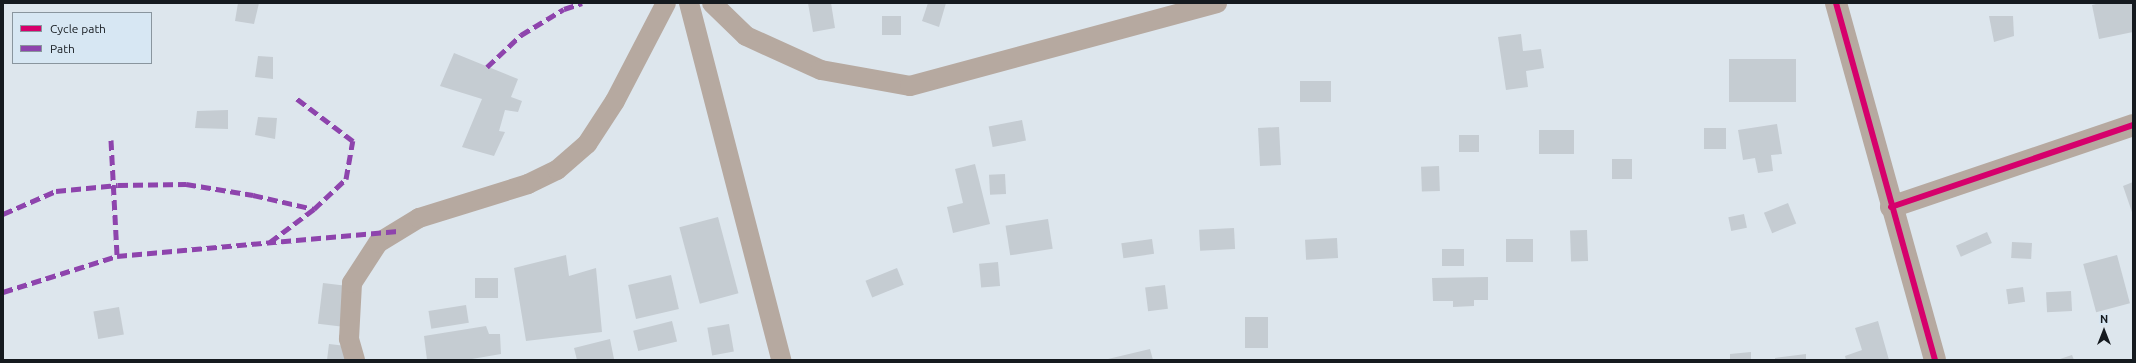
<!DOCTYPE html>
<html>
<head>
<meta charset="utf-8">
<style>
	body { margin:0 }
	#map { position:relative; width:2136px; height:363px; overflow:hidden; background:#dde6ed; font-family:Ubuntu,sans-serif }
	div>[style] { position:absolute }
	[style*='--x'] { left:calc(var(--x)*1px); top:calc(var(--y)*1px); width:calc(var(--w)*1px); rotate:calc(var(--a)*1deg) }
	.building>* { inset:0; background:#c5ccd2; transform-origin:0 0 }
	.lane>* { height:20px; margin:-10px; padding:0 10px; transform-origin:10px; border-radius:10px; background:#b6a9a0 }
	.street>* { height:22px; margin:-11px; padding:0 11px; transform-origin:11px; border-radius:11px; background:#b6a9a0 }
	.quiet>* { height:5px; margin-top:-2.5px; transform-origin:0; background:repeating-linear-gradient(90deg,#8e44ad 0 10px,transparent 0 15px) }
	.cycleway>* { height:6px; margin:-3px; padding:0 3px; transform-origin:3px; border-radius:3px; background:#d6006c }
	span { translate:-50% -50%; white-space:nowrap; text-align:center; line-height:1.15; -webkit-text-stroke:3px #d7e7f3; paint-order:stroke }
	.frame { position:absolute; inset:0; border:4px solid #151a1f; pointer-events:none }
	.legend { position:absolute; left:12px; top:12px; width:140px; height:52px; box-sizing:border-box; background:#d7e7f3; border:1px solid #89959e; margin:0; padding:5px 7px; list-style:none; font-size:12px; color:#151a1f }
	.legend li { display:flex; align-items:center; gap:8px; height:20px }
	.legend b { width:20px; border:1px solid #89959e }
	.north { position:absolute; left:2084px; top:311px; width:40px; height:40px; -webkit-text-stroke:3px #d7e7f3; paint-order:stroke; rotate:0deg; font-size:11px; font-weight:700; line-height:16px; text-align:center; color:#151a1f }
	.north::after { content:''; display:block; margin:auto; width:14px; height:18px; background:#151a1f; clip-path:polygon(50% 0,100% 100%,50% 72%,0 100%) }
</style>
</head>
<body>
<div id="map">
	<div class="building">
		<i style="clip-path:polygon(238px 3px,259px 3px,254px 24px,235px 21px)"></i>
		<i style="clip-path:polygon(808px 3px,831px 3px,835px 28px,813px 32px)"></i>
		<i style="clip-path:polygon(928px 3px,946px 3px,939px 27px,922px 21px)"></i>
		<i style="clip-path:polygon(2100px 3px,2133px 3px,2133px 32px,2099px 39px,2092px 5px)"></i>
		<i style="left:882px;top:16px;width:19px;height:19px"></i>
		<i style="clip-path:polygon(1989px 16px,2013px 16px,2014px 36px,1994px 42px)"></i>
		<i style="clip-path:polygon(1521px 34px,1523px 51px,1541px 49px,1544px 68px,1526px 71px,1528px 87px,1506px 90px,1498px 37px)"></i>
		<i style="clip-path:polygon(454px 53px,518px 79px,511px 97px,522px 101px,518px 112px,505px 110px,499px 131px,505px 132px,494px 156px,462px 147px,482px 99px,440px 86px)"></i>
		<i style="clip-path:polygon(258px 56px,273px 57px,273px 79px,255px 77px)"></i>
		<i style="left:1729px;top:59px;width:67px;height:43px"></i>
		<i style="left:1331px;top:81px;width:21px;height:31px;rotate:90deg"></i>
		<i style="clip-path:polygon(228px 110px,228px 129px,195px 128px,197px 111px)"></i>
		<i style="clip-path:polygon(258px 117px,277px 118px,275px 139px,255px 135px)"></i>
		<i style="left:1022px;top:120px;width:21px;height:34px;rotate:79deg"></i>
		<i style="clip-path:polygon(1777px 124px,1782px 154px,1771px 155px,1773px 171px,1758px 173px,1755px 158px,1743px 160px,1738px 130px)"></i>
		<i style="left:1279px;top:127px;width:38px;height:21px;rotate:87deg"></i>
		<i style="left:1726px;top:128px;width:21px;height:22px;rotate:90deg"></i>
		<i style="left:1574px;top:130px;width:24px;height:35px;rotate:90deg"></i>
		<i style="left:1459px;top:135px;width:20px;height:17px"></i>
		<i style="left:1612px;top:159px;width:20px;height:20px"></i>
		<i style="clip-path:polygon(975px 164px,990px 224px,953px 233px,947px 207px,963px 203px,955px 169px)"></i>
		<i style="left:1439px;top:166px;width:25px;height:18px;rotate:88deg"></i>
		<i style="left:1005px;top:174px;width:20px;height:16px;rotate:87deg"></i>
		<i style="clip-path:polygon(2133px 182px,2133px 215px,2123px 186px)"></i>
		<i style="left:1788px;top:203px;width:22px;height:26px;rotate:68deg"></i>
		<i style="left:1744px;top:214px;width:14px;height:16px;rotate:78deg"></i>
		<i style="left:718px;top:217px;width:79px;height:40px;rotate:75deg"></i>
		<i style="left:1048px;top:219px;width:30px;height:43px;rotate:81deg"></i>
		<i style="left:1234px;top:228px;width:21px;height:35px;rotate:87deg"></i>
		<i style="left:1587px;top:230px;width:31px;height:17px;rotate:88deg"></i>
		<i style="left:1987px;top:232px;width:12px;height:34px;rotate:66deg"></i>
		<i style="left:1337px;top:238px;width:20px;height:32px;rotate:87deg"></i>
		<i style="left:1152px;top:239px;width:15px;height:31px;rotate:82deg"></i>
		<i style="left:1506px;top:239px;width:27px;height:23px"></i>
		<i style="left:2012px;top:242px;width:20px;height:16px;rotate:3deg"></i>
		<i style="left:1442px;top:249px;width:22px;height:17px"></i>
		<i style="clip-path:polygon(566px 255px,569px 276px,596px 268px,602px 332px,526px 341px,514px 268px)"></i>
		<i style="left:2117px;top:255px;width:50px;height:35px;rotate:75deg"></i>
		<i style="left:998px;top:262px;width:24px;height:19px;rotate:85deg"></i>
		<i style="left:897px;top:268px;width:18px;height:34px;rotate:68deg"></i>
		<i style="left:671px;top:275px;width:35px;height:44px;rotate:77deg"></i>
		<i style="clip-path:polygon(1488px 277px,1488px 300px,1474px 300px,1474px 306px,1453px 307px,1453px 301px,1433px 301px,1432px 278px)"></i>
		<i style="left:498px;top:278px;width:20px;height:23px;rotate:90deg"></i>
		<i style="left:323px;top:283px;width:25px;height:41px;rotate:7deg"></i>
		<i style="left:1165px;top:285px;width:24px;height:20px;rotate:83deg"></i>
		<i style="left:2023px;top:287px;width:15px;height:17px;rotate:82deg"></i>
		<i style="left:2071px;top:291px;width:20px;height:25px;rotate:87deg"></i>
		<i style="left:466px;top:305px;width:18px;height:38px;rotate:81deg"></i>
		<i style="left:119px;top:307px;width:28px;height:26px;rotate:80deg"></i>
		<i style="left:1245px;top:317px;width:23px;height:31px"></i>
		<i style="left:672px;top:321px;width:21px;height:40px;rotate:76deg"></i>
		<i style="clip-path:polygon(1878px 321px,1889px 360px,1846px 360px,1845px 356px,1862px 350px,1855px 328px)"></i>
		<i style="left:729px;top:324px;width:28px;height:22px;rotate:80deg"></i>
		<i style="clip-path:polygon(486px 326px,489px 334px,500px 334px,501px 354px,466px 360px,427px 360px,424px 336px)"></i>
		<i style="clip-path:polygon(610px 339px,614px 359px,577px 360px,574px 348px)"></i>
		<i style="clip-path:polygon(329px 344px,355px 347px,354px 360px,327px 360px)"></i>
		<i style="clip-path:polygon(1150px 349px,1153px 360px,1108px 360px,1108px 359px)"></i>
		<i style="clip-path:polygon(1751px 352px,1751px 360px,1730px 360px,1730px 354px)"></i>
		<i style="clip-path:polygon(1806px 354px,1806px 360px,1775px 360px,1775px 358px)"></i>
		<i style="clip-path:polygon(2072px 355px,2074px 360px,2057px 360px)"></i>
	</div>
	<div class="lane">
		<i style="--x:689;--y:3;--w:369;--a:75.5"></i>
		<i style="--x:712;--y:3;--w:47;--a:44.1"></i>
		<i style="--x:746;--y:36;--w:82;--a:24.4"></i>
		<i style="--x:821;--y:70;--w:90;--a:10.2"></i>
		<i style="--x:910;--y:86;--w:318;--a:-15.1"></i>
		<i style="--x:355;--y:360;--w:22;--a:-106"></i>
		<i style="--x:349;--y:339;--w:56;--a:-86.9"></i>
		<i style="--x:352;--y:283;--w:48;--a:-57"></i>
		<i style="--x:378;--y:243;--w:48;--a:-31.4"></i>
		<i style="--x:419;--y:218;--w:114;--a:-17.3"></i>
		<i style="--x:528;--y:184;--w:32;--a:-26"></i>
		<i style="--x:557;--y:170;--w:40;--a:-41"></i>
		<i style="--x:587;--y:144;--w:51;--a:-56.9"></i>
		<i style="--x:615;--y:101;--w:110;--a:-62.5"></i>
	</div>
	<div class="street">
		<i style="--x:1836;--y:3;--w:370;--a:74.5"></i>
		<i style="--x:1891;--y:207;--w:256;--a:-18.7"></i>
	</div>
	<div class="quiet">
		<i style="--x:487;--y:67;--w:47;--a:-43.3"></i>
		<i style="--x:521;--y:35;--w:50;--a:-31.2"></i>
		<i style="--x:564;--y:9;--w:19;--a:-18"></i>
		<i style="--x:111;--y:140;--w:116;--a:87"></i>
		<i style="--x:3;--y:214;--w:58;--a:-23.5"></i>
		<i style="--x:56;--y:191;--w:62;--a:-5.5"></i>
		<i style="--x:118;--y:185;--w:68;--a:-0.8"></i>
		<i style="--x:186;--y:184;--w:68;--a:9.3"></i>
		<i style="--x:253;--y:195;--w:63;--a:12.9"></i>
		<i style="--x:270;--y:242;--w:55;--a:-36.9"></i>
		<i style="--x:314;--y:209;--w:44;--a:-43.2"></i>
		<i style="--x:346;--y:179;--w:39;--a:-80"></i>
		<i style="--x:353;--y:141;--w:71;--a:-143"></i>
		<i style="--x:3;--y:292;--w:120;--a:-17.5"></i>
		<i style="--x:117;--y:256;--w:282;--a:-5.1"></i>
	</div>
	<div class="cycleway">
		<i style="--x:1836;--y:3;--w:370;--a:74.5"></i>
		<i style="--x:1891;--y:207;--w:256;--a:-18.7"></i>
	</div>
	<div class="frame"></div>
	<ul class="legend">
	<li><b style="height:5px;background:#d6006c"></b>Cycle path</li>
	<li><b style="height:5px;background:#8e44ad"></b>Path</li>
	</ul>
	<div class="north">N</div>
</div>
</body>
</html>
